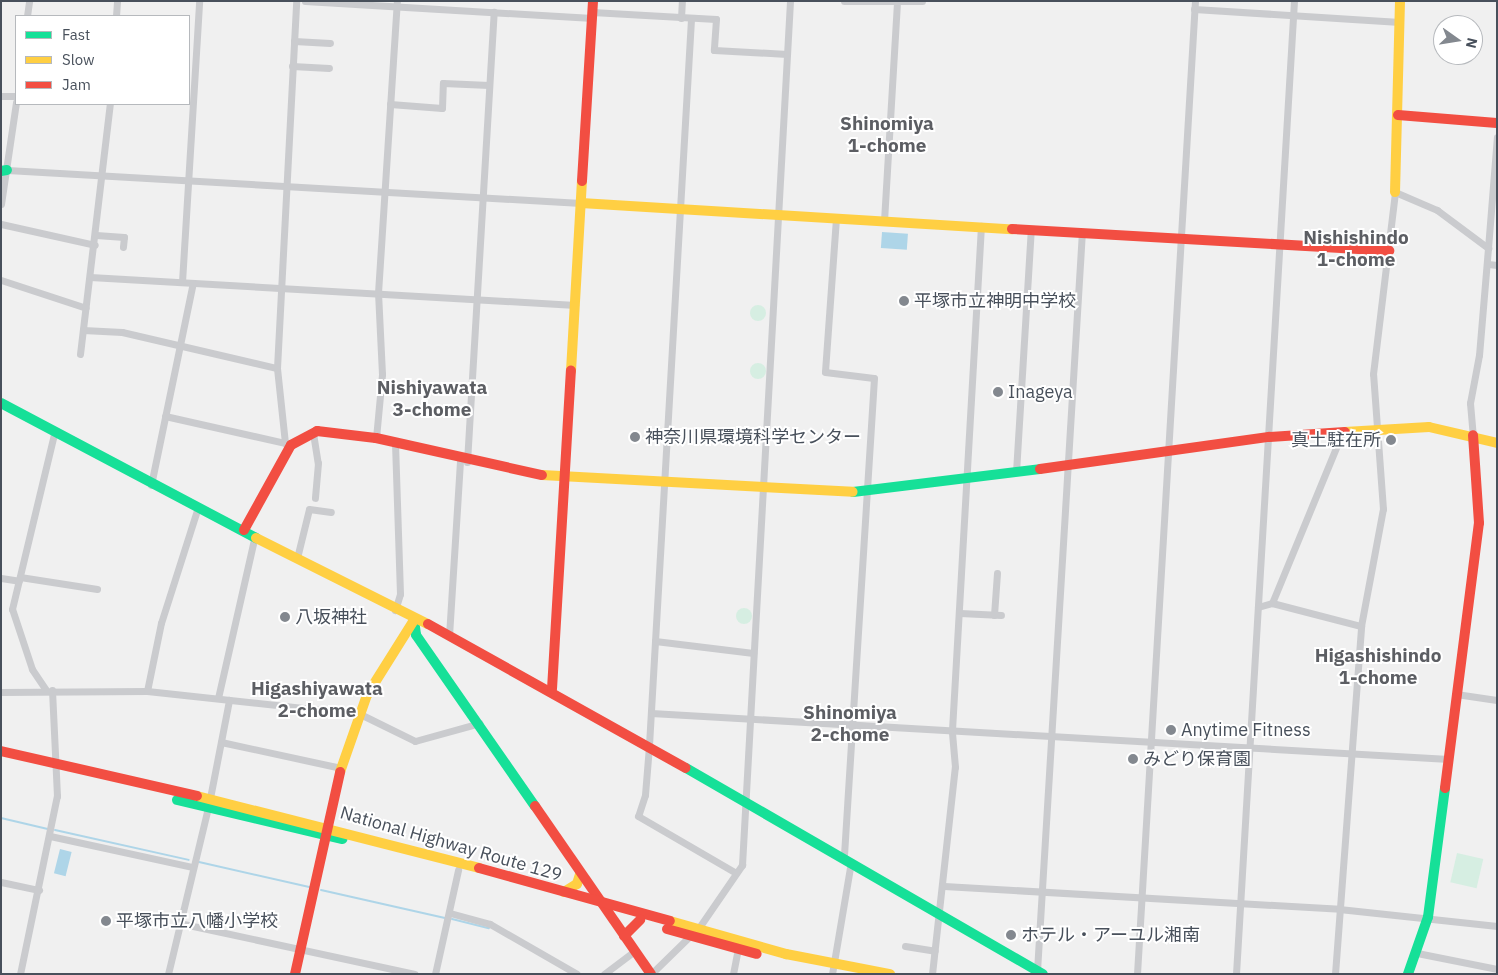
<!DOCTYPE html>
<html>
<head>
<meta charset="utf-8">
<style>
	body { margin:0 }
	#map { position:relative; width:1498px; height:975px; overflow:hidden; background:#f0f0f0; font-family:"IBM Plex Sans","Noto Sans JP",sans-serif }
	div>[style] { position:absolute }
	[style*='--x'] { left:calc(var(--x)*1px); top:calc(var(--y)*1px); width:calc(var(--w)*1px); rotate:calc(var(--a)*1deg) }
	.green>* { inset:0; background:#d6eee2; transform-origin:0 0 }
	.round { border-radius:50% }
	.water>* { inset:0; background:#aed5e8; transform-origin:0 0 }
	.stream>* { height:2px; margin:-1px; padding:0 1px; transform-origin:1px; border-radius:1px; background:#aed5e8 }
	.street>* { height:7px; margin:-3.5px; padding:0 3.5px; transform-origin:3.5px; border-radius:3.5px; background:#cacbce }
	.fast>* { height:10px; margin:-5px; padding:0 5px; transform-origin:5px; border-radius:5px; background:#16e098 }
	.slow>* { height:10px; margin:-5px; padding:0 5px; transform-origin:5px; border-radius:5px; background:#ffcf43 }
	.jam>* { height:10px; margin:-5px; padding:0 5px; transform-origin:5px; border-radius:5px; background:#f24e42 }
	.dots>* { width:14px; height:14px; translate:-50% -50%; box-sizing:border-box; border:2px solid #fff; border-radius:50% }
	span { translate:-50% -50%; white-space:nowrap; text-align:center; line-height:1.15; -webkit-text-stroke:4px #fff; paint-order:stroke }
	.poi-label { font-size:18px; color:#48505b }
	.left { translate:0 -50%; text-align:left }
	.right { translate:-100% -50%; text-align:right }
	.street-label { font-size:18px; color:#48505b }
	.neighbourhood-label { font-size:19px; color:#5c5e63; font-weight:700 }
	.frame { position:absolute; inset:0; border:2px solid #48505b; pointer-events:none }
	.legend { position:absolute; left:15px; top:15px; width:175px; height:90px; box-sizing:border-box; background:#fff; border:1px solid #b6b9bd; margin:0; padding:6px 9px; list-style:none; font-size:15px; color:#48505b }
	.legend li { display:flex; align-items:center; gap:10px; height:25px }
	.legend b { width:25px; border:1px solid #b6b9bd }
	.north { position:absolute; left:1433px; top:15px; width:50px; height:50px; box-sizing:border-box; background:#fff; border:1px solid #b6b9bd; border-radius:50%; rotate:103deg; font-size:14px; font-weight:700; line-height:20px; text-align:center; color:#48505b }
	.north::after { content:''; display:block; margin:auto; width:18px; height:22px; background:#83888f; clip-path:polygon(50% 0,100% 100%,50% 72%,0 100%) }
</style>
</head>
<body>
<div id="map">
	<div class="green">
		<i class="round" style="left:750px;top:305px;width:16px;height:16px"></i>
		<i class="round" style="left:750px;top:363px;width:16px;height:16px"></i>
		<i class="round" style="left:736px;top:608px;width:16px;height:16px"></i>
		<i style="left:1457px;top:853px;width:27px;height:30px;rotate:13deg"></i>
	</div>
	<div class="water">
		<i style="left:882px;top:232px;width:26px;height:16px;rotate:4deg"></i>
		<i style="left:60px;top:849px;width:12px;height:25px;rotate:14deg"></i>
	</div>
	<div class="stream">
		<i style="--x:1;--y:818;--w:48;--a:13.2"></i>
		<i style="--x:55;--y:830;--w:137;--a:12.6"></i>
		<i style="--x:199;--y:862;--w:113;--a:12.8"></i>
		<i style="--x:321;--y:890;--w:127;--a:12.7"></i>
		<i style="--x:452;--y:919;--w:38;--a:14"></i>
	</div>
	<div class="street">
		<i style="--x:305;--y:1;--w:288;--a:3.4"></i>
		<i style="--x:844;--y:1;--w:78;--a:0"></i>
		<i style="--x:1194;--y:9;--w:206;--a:3.6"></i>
		<i style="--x:592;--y:12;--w:124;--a:3.2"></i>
		<i style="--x:716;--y:19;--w:31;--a:94"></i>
		<i style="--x:714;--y:50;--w:73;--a:3.1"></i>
		<i style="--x:27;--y:16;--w:15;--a:-82"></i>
		<i style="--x:116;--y:16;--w:15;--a:-86"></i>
		<i style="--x:681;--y:18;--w:17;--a:-87"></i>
		<i style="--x:691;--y:19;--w:728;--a:93.31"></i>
		<i style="--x:649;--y:746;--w:49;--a:94.7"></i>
		<i style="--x:645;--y:795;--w:22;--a:108"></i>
		<i style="--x:638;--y:816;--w:113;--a:30.2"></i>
		<i style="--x:294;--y:41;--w:36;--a:3"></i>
		<i style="--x:292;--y:66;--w:37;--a:3"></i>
		<i style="--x:1;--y:96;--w:15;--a:0"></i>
		<i style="--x:390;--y:104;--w:52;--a:4.4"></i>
		<i style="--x:442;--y:108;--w:25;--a:-88"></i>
		<i style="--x:443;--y:83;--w:46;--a:2.5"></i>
		<i style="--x:7;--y:170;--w:575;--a:3.29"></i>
		<i style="--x:1;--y:204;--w:103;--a:-81.6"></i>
		<i style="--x:836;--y:218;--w:154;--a:94.1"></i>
		<i style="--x:825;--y:372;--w:49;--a:7"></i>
		<i style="--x:874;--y:378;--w:481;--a:93.6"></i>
		<i style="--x:884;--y:221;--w:216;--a:-86.6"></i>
		<i style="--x:1;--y:224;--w:96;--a:12.6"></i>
		<i style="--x:96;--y:235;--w:28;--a:4"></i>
		<i style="--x:124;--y:237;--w:10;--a:96"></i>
		<i style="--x:1488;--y:248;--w:111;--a:-85.4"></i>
		<i style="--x:1488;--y:264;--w:9;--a:6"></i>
		<i style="--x:90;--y:277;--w:486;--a:3.3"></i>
		<i style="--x:1;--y:280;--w:89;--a:18.2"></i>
		<i style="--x:182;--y:282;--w:282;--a:-86.5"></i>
		<i style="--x:83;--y:330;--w:39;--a:3"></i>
		<i style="--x:122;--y:332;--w:159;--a:13.1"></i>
		<i style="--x:80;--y:354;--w:252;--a:-83.2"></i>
		<i style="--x:165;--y:416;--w:127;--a:12.7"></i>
		<i style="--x:313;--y:433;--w:30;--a:81"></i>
		<i style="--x:318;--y:463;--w:35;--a:95"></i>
		<i style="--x:376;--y:438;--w:64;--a:-84.6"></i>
		<i style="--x:382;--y:374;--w:81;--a:-92.8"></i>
		<i style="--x:378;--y:293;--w:293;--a:-86.3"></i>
		<i style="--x:285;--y:443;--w:75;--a:-96.1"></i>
		<i style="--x:277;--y:368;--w:367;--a:-87"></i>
		<i style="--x:395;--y:443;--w:151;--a:88.1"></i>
		<i style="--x:400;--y:594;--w:17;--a:107"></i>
		<i style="--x:467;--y:462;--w:451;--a:-86.6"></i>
		<i style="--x:1016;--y:472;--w:243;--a:-86.5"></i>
		<i style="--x:151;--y:485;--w:206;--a:-78.3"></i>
		<i style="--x:297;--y:558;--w:50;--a:-76.2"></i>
		<i style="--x:309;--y:509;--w:22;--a:8"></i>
		<i style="--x:20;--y:577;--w:78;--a:8.9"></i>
		<i style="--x:1;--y:578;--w:18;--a:9"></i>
		<i style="--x:1272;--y:603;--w:92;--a:14.5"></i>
		<i style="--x:1258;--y:607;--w:15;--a:-16"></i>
		<i style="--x:1272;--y:603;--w:184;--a:-67.6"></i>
		<i style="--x:960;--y:613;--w:41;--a:2.8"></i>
		<i style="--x:994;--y:615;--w:42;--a:-85.9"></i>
		<i style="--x:449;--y:636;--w:176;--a:-86.4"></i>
		<i style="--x:655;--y:641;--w:99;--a:7"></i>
		<i style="--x:46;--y:690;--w:25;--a:-124"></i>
		<i style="--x:32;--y:669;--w:63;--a:-108.4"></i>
		<i style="--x:12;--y:609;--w:180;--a:-76.5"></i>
		<i style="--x:147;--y:691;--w:69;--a:-78.4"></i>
		<i style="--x:161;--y:623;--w:122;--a:-72.3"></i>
		<i style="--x:1;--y:692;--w:146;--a:-0.4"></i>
		<i style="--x:147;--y:691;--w:214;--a:6.2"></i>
		<i style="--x:360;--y:714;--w:61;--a:26.1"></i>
		<i style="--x:415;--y:741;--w:67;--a:-15.5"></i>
		<i style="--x:1456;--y:694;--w:41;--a:8.3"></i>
		<i style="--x:218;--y:698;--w:167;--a:-77.2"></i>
		<i style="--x:651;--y:713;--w:799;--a:3.3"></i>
		<i style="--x:221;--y:742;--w:123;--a:12.2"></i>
		<i style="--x:210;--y:798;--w:100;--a:-79"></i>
		<i style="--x:50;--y:836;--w:145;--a:12.3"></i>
		<i style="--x:1;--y:882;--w:39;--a:12"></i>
		<i style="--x:944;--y:886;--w:396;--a:3.3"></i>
		<i style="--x:1339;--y:909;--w:159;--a:6.1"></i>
		<i style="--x:450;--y:913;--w:41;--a:15.4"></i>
		<i style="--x:490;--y:924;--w:100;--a:29.9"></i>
		<i style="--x:179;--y:923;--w:241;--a:12.2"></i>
		<i style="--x:698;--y:929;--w:78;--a:-55.5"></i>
		<i style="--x:742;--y:865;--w:865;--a:-86.82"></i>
		<i style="--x:905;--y:946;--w:30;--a:9"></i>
		<i style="--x:1417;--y:953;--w:82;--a:11.3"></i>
		<i style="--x:1037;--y:971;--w:740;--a:-86.52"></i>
		<i style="--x:20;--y:974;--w:182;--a:-78.3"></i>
		<i style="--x:57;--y:796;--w:106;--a:-92.7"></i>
		<i style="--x:168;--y:974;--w:172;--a:-76.5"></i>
		<i style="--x:435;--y:974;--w:107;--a:-77.5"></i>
		<i style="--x:604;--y:974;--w:39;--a:-37"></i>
		<i style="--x:651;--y:974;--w:54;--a:-44.3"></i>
		<i style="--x:733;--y:974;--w:25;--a:-79"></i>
		<i style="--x:832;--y:974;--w:114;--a:-80.4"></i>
		<i style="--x:932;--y:974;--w:208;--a:-83.7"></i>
		<i style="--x:955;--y:767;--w:37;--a:-95"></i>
		<i style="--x:952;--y:730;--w:505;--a:-86.71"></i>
		<i style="--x:1137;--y:974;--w:975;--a:-86.59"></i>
		<i style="--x:1236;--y:974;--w:975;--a:-86.59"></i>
		<i style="--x:1335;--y:974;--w:349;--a:-85.7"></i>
		<i style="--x:1361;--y:626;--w:119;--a:-79.4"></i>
		<i style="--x:1383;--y:509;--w:135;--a:-94.2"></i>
		<i style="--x:1373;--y:374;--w:183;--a:-83.1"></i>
		<i style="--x:1395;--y:192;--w:46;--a:23.2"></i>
		<i style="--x:1437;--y:210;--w:64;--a:36.7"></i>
		<i style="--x:1488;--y:248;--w:107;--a:94.8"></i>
		<i style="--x:1479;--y:355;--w:49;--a:100.6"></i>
		<i style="--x:1470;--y:403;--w:32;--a:85"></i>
	</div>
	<div class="fast">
		<i style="--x:1;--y:171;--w:6;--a:-9"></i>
		<i style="--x:1;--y:403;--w:289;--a:27.9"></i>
		<i style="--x:853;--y:492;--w:188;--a:-7"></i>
		<i style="--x:414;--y:620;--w:15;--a:82"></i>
		<i style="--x:416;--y:635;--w:208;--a:55.2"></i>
		<i style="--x:686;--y:768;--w:412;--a:30"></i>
		<i style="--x:177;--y:800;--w:170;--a:13.3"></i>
		<i style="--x:1408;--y:974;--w:60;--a:-70.7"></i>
		<i style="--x:1428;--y:917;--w:130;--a:-82.5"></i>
	</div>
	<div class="slow">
		<i style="--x:1395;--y:192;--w:191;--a:-88.5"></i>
		<i style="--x:581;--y:203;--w:432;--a:3.5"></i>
		<i style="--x:571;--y:371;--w:190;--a:-86.7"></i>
		<i style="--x:1345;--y:432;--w:84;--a:-3.4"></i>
		<i style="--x:1429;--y:427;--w:70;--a:13.2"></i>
		<i style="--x:542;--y:475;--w:311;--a:3.1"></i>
		<i style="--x:256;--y:538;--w:192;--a:26.6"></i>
		<i style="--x:340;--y:772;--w:82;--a:-70.7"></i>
		<i style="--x:367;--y:695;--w:89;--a:-57.9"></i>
		<i style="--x:197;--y:796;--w:291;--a:14.3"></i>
		<i style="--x:564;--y:892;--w:15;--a:-32"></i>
		<i style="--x:577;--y:884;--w:10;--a:-73"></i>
		<i style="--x:670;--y:921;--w:121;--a:15.9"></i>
		<i style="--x:786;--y:954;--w:106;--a:10.9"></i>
	</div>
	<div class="jam">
		<i style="--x:1398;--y:115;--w:99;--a:4.6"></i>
		<i style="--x:582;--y:181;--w:180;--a:-86.5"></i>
		<i style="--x:1012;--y:229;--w:378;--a:3.3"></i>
		<i style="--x:1040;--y:469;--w:231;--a:-8"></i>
		<i style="--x:1269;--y:437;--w:76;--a:-3.8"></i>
		<i style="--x:244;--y:530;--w:97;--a:-61.1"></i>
		<i style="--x:291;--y:445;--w:30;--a:-28"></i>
		<i style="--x:317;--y:431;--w:59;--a:6.8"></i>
		<i style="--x:376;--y:438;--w:170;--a:12.6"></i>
		<i style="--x:428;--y:624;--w:295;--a:29.2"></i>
		<i style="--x:552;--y:689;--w:319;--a:-86.6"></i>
		<i style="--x:1;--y:751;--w:201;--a:12.9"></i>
		<i style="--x:1445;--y:788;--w:267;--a:-82.7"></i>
		<i style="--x:1479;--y:523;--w:88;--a:-93.9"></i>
		<i style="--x:535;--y:806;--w:204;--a:55.4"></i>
		<i style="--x:479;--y:868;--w:198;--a:15.5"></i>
		<i style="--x:667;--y:929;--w:93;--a:15.5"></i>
		<i style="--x:624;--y:936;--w:23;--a:-45"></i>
		<i style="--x:295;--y:974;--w:207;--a:-77.4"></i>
	</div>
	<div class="dots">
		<i style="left:904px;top:301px;background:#83888f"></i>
		<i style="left:998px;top:392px;background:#83888f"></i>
		<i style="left:635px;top:437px;background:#83888f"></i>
		<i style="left:1391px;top:440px;background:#83888f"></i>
		<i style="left:285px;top:617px;background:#83888f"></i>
		<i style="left:1171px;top:730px;background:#83888f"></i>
		<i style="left:1133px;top:759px;background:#83888f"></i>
		<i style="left:106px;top:921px;background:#83888f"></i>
		<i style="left:1011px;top:935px;background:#83888f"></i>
	</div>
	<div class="poi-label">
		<span class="left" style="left:914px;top:301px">平塚市立神明中学校</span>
		<span class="left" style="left:1008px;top:392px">Inageya</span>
		<span class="left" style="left:645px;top:437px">神奈川県環境科学センター</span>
		<span class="right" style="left:1381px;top:440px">真土駐在所</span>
		<span class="left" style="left:295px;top:617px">八坂神社</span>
		<span class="left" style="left:1181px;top:730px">Anytime Fitness</span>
		<span class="left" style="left:1143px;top:759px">みどり保育園</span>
		<span class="left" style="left:116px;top:921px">平塚市立八幡小学校</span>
		<span class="left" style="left:1021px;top:935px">ホテル・アーユル湘南</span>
	</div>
	<div class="street-label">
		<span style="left:451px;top:844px;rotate:16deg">National Highway Route 129</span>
	</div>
	<div class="neighbourhood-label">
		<span style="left:887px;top:135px">Shinomiya<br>1-chome</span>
		<span style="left:1356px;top:249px">Nishishindo<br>1-chome</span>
		<span style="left:432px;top:399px">Nishiyawata<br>3-chome</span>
		<span style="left:1378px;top:667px">Higashishindo<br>1-chome</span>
		<span style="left:317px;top:700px">Higashiyawata<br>2-chome</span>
		<span style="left:850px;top:724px">Shinomiya<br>2-chome</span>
	</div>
	<div class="frame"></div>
	<ul class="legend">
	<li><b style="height:6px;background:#16e098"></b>Fast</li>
	<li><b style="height:6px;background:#ffcf43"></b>Slow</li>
	<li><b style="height:6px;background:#f24e42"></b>Jam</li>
	</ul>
	<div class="north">N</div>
</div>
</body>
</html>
